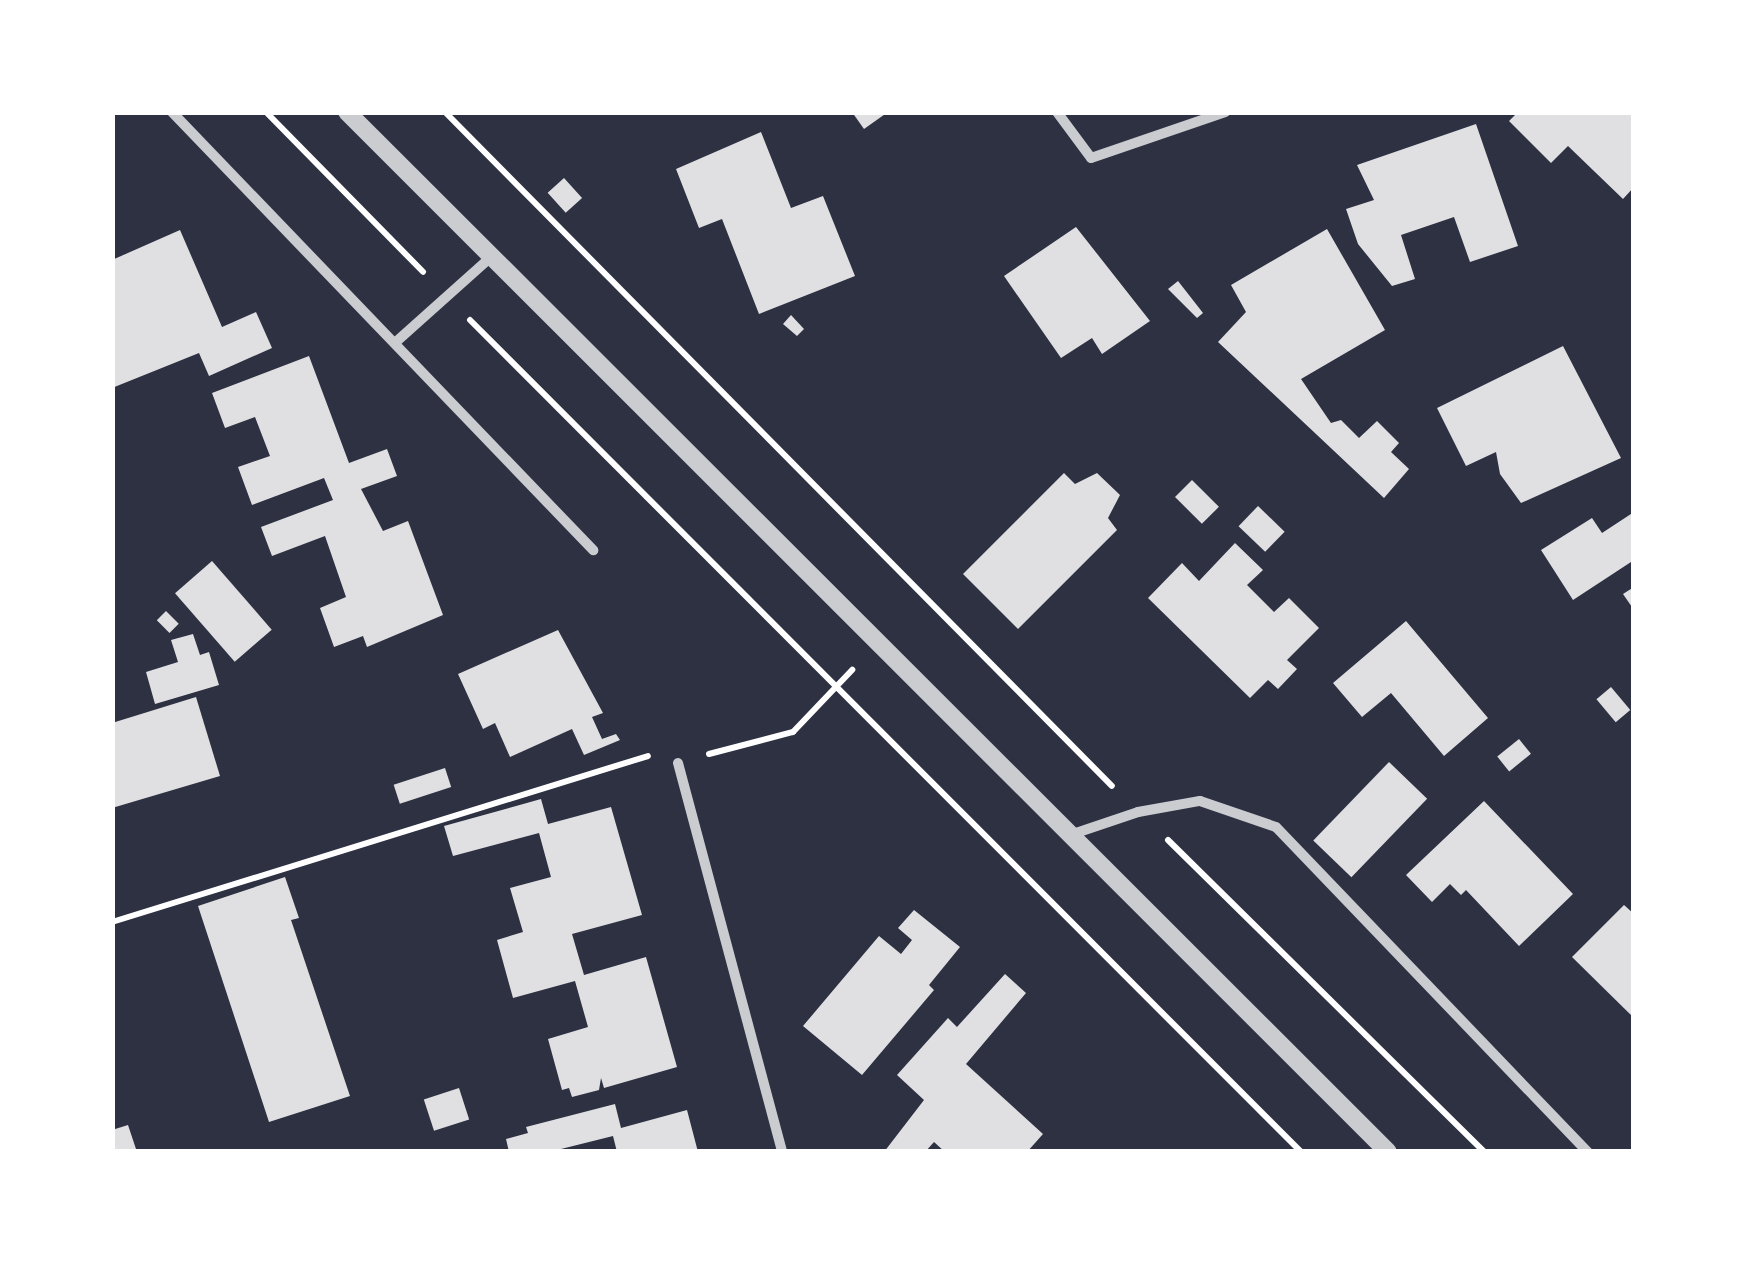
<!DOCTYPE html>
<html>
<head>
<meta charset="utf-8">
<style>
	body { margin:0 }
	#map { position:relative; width:1746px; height:1264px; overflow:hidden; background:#2d3142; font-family:Arial,sans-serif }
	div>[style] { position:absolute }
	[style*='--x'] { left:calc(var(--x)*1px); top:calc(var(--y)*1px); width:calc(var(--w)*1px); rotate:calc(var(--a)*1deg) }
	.building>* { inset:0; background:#e0e0e3; transform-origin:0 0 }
	.path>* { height:6px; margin:-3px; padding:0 3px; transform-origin:3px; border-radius:3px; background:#fff }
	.minor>* { height:10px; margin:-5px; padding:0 5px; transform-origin:5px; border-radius:5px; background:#caccd0 }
	.tertiary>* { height:18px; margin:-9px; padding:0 9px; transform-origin:9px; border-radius:9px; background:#caccd0 }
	span { translate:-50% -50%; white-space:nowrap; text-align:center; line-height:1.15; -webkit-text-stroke:9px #fff; paint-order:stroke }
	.frame { position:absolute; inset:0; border:115px solid #fff; pointer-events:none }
</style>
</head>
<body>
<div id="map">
	<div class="building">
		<i style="clip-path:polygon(852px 112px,888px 112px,864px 129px)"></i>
		<i style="clip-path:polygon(1518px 112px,1634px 112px,1634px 187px,1623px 199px,1568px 146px,1551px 163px,1509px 121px)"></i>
		<i style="clip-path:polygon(1476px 124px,1518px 246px,1470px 262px,1454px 217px,1401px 235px,1415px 279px,1392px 286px,1358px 244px,1346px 209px,1374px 200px,1357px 165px)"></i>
		<i style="clip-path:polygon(761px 132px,791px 208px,823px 196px,855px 276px,759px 314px,722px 219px,699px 228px,676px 169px)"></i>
		<i style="left:564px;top:178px;width:27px;height:22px;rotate:48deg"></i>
		<i style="clip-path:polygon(1076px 227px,1150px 321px,1102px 354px,1092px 338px,1061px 358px,1004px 276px)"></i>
		<i style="clip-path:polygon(1327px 229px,1385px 330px,1301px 379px,1331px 423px,1341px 420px,1359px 438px,1377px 421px,1399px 443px,1391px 452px,1409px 469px,1384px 498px,1218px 342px,1246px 312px,1231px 285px)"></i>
		<i style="clip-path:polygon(180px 230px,222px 327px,256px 312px,272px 348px,209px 376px,199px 353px,112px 388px,112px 260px)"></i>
		<i style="clip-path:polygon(1178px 281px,1203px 313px,1197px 318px,1168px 289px)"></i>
		<i style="clip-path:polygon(791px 315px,804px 329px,797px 336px,783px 324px)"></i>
		<i style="clip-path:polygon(1563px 346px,1621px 458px,1521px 503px,1500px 474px,1496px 452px,1466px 466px,1437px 408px)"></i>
		<i style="clip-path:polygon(309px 356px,349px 463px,387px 449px,397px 476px,361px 489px,383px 531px,408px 521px,443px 615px,367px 647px,363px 636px,334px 647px,320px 608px,346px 597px,325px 536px,272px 556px,261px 527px,333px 500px,324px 478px,252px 505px,238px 467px,270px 456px,255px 417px,225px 428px,212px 393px)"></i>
		<i style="clip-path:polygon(1064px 473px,1075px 484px,1097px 473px,1120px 495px,1108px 518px,1117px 530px,1018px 629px,963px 574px)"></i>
		<i style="left:1192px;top:480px;width:38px;height:24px;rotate:45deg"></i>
		<i style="left:1258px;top:506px;width:37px;height:28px;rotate:44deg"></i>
		<i style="clip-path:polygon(1634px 512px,1634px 567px,1631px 562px,1573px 600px,1541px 550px,1592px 518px,1602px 533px)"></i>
		<i style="clip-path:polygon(1235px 543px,1263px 570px,1247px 585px,1274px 612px,1289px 598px,1319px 628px,1287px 660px,1297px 669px,1278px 689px,1268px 680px,1250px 698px,1148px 598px,1182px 563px,1199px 581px)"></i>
		<i style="left:212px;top:561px;width:91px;height:49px;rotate:49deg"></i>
		<i style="clip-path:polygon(1634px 587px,1634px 610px,1623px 594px)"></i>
		<i style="left:166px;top:611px;width:18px;height:13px;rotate:45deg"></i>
		<i style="clip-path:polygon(1406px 621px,1488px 718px,1444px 756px,1391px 693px,1362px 717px,1333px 683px)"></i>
		<i style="clip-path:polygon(558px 630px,603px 713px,592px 717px,602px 739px,616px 734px,620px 740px,584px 755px,572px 729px,510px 757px,495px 723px,483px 729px,458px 674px)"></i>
		<i style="clip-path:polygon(193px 634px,200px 655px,209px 652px,219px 685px,155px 704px,146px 672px,178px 662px,171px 640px)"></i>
		<i style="left:1611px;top:687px;width:30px;height:19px;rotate:50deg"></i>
		<i style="clip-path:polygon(196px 697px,220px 776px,112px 808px,112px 723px)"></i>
		<i style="left:1519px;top:739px;width:19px;height:28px;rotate:51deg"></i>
		<i style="left:1389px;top:762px;width:53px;height:109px;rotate:44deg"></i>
		<i style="left:445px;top:768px;width:20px;height:54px;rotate:72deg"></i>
		<i style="clip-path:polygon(541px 799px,548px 824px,611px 807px,642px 915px,572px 934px,584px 975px,646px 957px,677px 1067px,604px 1088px,601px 1078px,599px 1090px,572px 1097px,569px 1088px,562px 1090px,548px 1039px,588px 1027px,575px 981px,513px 998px,497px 940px,523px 932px,510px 888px,551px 877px,539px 833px,453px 856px,444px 826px)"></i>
		<i style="clip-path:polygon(1484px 801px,1573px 894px,1519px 946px,1466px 890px,1461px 895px,1450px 884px,1432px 902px,1406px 875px)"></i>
		<i style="clip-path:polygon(285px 877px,299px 918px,291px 920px,350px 1096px,269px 1122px,198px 906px)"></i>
		<i style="clip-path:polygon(1624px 905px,1634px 914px,1634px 1018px,1572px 957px)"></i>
		<i style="clip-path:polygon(914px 910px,960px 947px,929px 985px,934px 990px,862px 1075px,803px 1026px,879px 936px,901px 954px,912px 940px,898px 928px)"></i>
		<i style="clip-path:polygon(1005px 974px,1026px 993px,966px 1064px,1043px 1134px,1027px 1152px,945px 1152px,934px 1142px,925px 1152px,884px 1152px,924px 1100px,897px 1075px,948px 1018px,957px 1027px)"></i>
		<i style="left:459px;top:1088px;width:33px;height:37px;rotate:72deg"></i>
		<i style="clip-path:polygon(615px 1104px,621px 1128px,687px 1110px,698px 1152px,617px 1152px,613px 1136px,549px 1152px,509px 1152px,506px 1139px,528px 1133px,526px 1127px)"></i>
		<i style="clip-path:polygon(128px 1125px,137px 1152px,112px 1152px,112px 1130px)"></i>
	</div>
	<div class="path">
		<i style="--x:266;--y:112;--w:224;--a:45.5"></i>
		<i style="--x:445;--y:112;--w:948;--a:45.3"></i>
		<i style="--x:470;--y:320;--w:1176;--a:45.03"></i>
		<i style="--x:709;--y:754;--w:87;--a:-14.7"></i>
		<i style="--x:793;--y:732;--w:86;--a:-46.4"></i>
		<i style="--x:1168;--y:840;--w:444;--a:44.6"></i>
		<i style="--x:112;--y:922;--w:561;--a:-17.21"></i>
	</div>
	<div class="minor">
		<i style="--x:172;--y:112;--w:608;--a:46.13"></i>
		<i style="--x:1057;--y:112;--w:57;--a:53.5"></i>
		<i style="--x:1091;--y:158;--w:142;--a:-18.9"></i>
		<i style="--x:397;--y:341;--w:126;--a:-41.8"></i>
		<i style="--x:678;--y:763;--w:403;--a:75"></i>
		<i style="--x:1070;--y:835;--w:72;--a:-18.7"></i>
		<i style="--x:1138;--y:812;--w:63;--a:-10.1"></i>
		<i style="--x:1200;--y:801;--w:80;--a:18.9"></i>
		<i style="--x:1276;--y:827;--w:451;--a:46.2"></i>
	</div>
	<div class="tertiary">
		<i style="--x:347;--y:112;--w:1471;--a:44.97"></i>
	</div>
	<div class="frame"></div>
</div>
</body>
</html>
